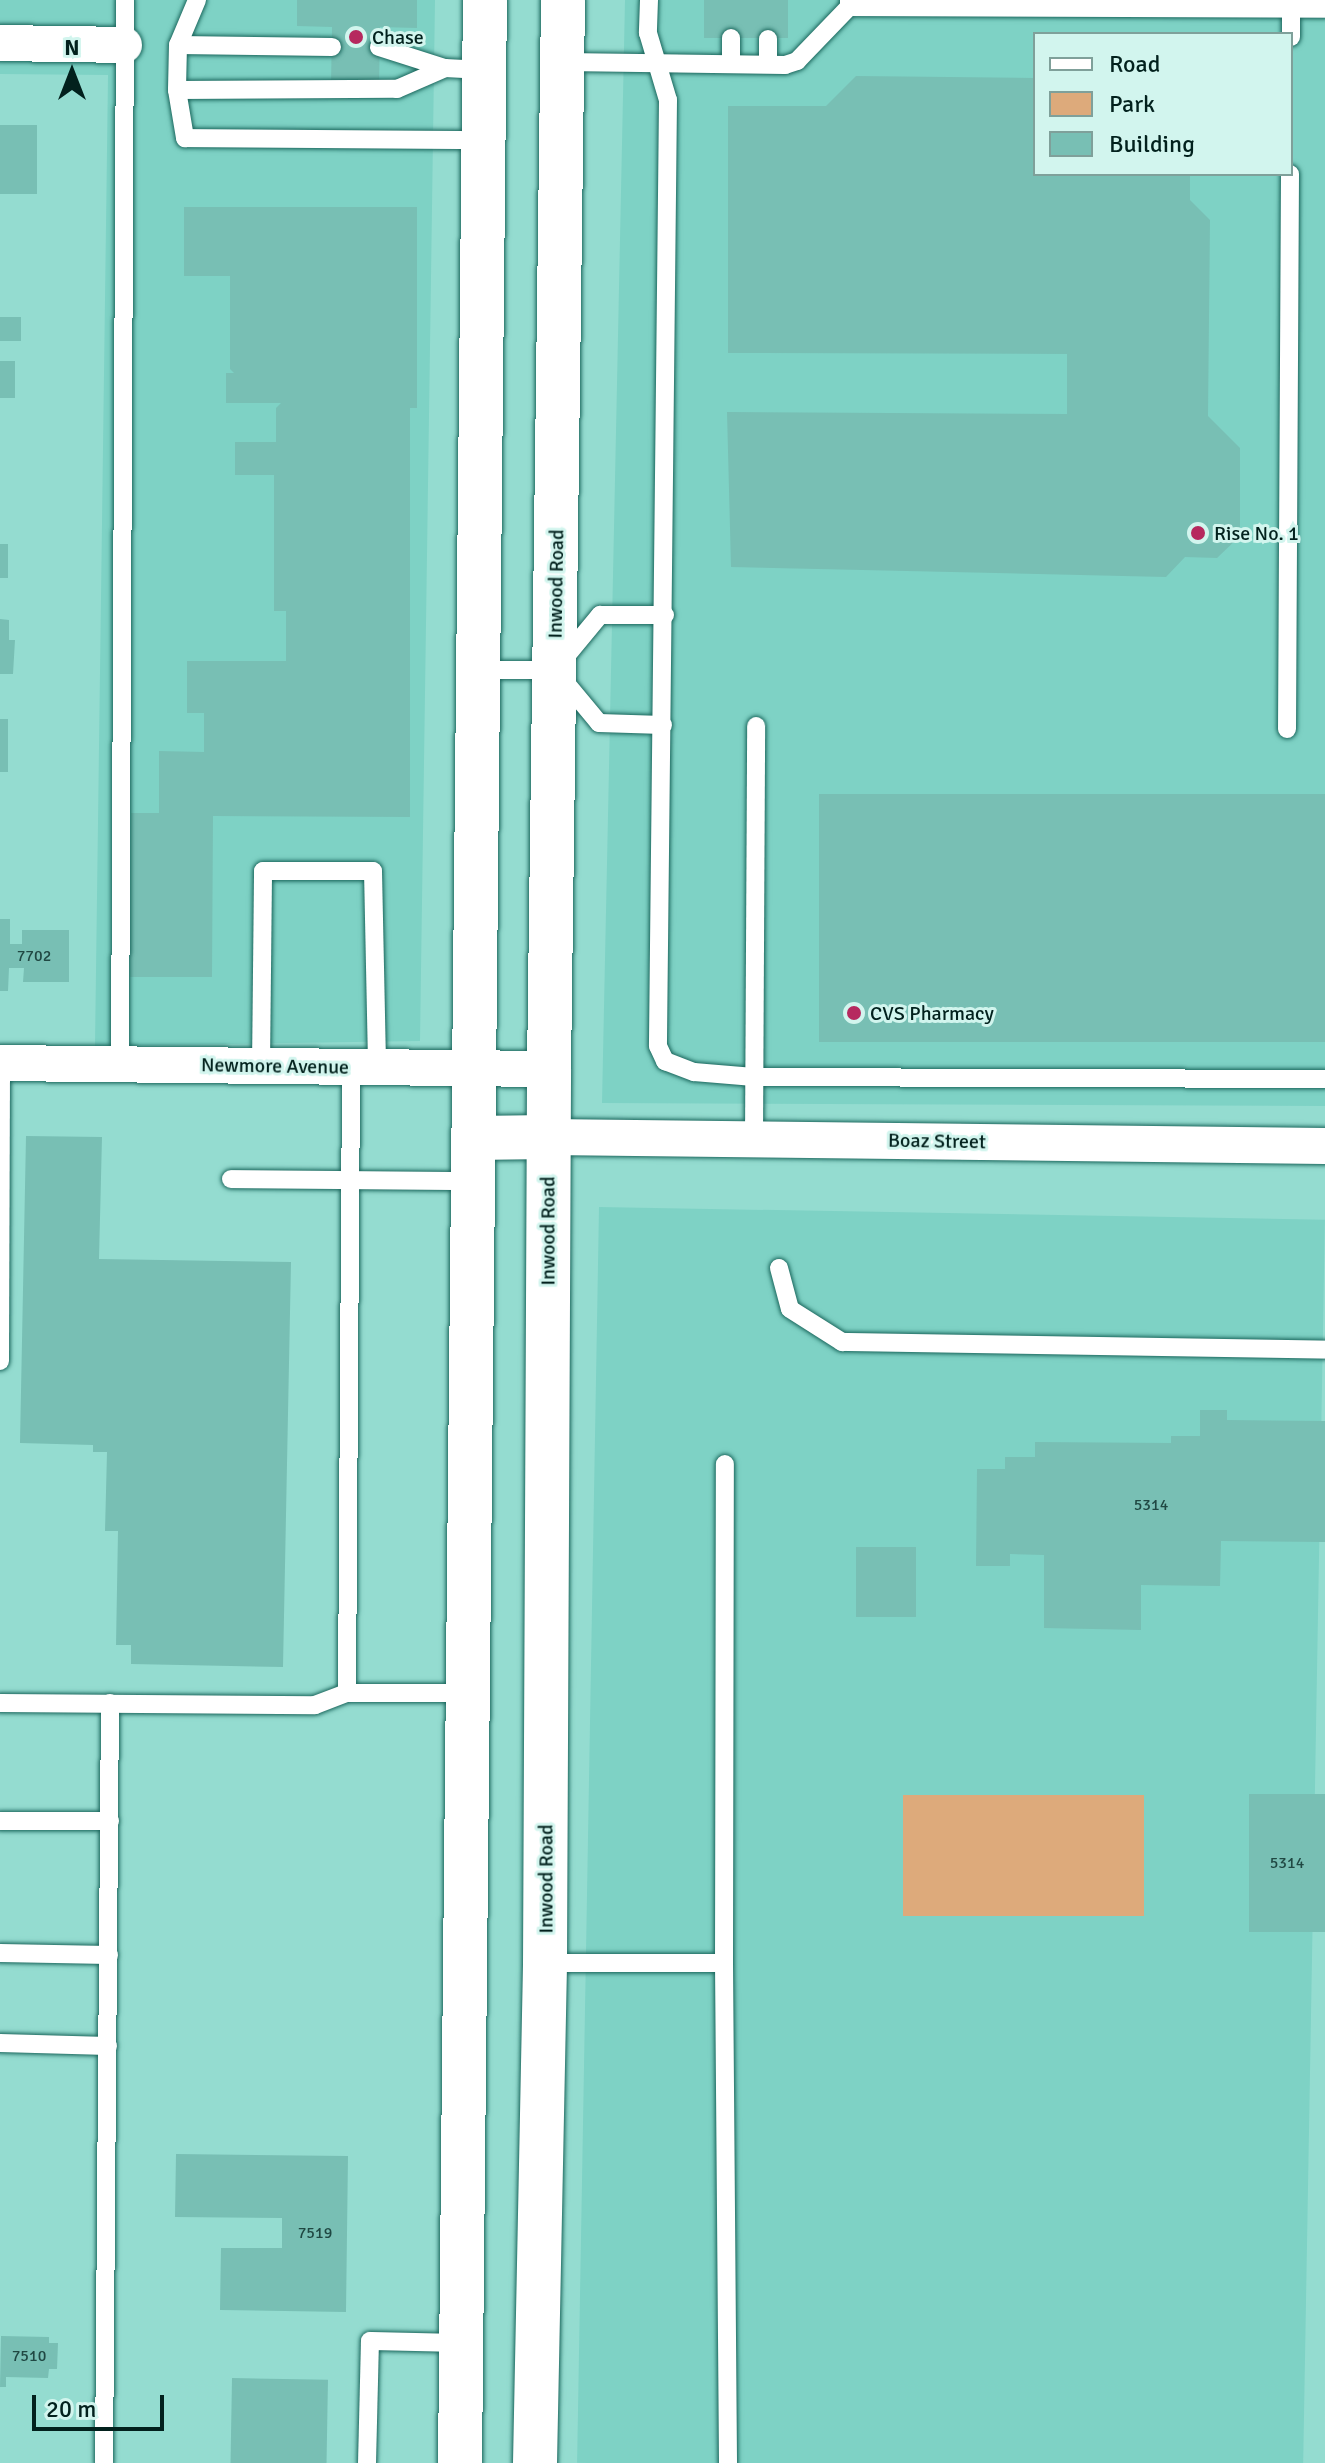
<!DOCTYPE html>
<html>
<head>
<meta charset="utf-8">
<style>
	body { margin:0 }
	#map { position:relative; width:1325px; height:2463px; overflow:hidden; background:#94dcd0; font-family:Signika,sans-serif }
	div>[style] { position:absolute }
	[style*='--x'] { left:calc(var(--x)*1px); top:calc(var(--y)*1px); width:calc(var(--w)*1px); rotate:calc(var(--a)*1deg) }
	.built>* { inset:0; background:#7ed2c5; transform-origin:0 0 }
	.green>* { inset:0; background:#ddaa7b; transform-origin:0 0 }
	.building>* { inset:0; background:#78bfb4; transform-origin:0 0 }
	.roads { filter:drop-shadow(0 0 2px #1b675d) drop-shadow(0 0 2px #1b675d) }
	.service>* { height:18px; margin:-9px; padding:0 9px; transform-origin:9px; border-radius:9px; background:#fff }
	.minor>* { height:36px; margin:-18px; padding:0 18px; transform-origin:18px; border-radius:18px; background:#fff }
	.secondary>* { height:44px; margin:-22px; padding:0 22px; transform-origin:22px; border-radius:22px; background:#fff }
	.dots>* { width:22px; height:22px; translate:-50% -50%; box-sizing:border-box; border:4px solid #d2f5ee; border-radius:50% }
	span { translate:-50% -50%; white-space:nowrap; text-align:center; line-height:1.15; -webkit-text-stroke:6px #d2f5ee; paint-order:stroke }
	.number-label { font-size:16px; color:#204843 }
	.number-label span { -webkit-text-stroke-width:0 }
	.poi-label { font-size:20px; color:#02211d }
	.left { translate:0 -50%; text-align:left }
	.street-label { font-size:20px; color:#02211d }
	.legend { position:absolute; left:1033px; top:32px; width:260px; height:144px; box-sizing:border-box; background:#d2f5ee; border:2px solid #7fa09a; margin:0; padding:10px 14px; list-style:none; font-size:24px; color:#02211d }
	.legend li { display:flex; align-items:center; gap:16px; height:40px }
	.legend b { width:40px; border:2px solid #7fa09a }
	.north { position:absolute; left:32px; top:32px; width:80px; height:80px; -webkit-text-stroke:6px #d2f5ee; paint-order:stroke; rotate:0deg; font-size:22px; font-weight:700; line-height:32px; text-align:center; color:#02211d }
	.north::after { content:''; display:block; margin:auto; width:28px; height:36px; background:#02211d; clip-path:polygon(50% 0,100% 100%,50% 72%,0 100%) }
	.scale { position:absolute; left:32px; top:2395px; width:132px; height:36px; box-sizing:border-box; border:4px solid #02211d; border-top:0; padding-left:10px; font-size:24px; line-height:28px; white-space:nowrap; color:#02211d; -webkit-text-stroke:6px #d2f5ee; paint-order:stroke }
</style>
</head>
<body>
<div id="map">
	<div class="built">
		<i style="clip-path:polygon(0 0,435px 0,420px 1041px,95px 1046px,108px 75px,0 74px)"></i>
		<i style="clip-path:polygon(evenodd,625px 0,1325px 0,1325px 1106px,602px 1103px,625px 0,1035px 34px,1291px 34px,1291px 174px,1035px 174px,1035px 34px)"></i>
		<i style="left:599px;top:1207px;width:726px;height:1256px;rotate:1deg"></i>
	</div>
	<div class="green">
		<i style="left:903px;top:1795px;width:241px;height:121px"></i>
	</div>
	<div class="building">
		<i style="clip-path:polygon(297px 0,417px 0,417px 28px,380px 27px,379px 86px,331px 85px,332px 27px,297px 26px)"></i>
		<i style="left:704px;top:0;width:84px;height:38px"></i>
		<i style="clip-path:polygon(856px 76px,1035px 78px,1035px 174px,1190px 174px,1190px 200px,1210px 220px,1208px 416px,1240px 448px,1240px 536px,1217px 558px,1185px 557px,1166px 577px,731px 567px,727px 412px,1067px 414px,1067px 354px,728px 353px,728px 106px,826px 106px)"></i>
		<i style="left:0;top:125px;width:37px;height:69px"></i>
		<i style="clip-path:polygon(184px 207px,417px 207px,417px 408px,410px 408px,410px 817px,213px 816px,212px 977px,130px 977px,131px 813px,159px 813px,159px 751px,204px 752px,204px 713px,187px 713px,187px 661px,286px 661px,286px 611px,274px 611px,274px 475px,235px 475px,235px 442px,276px 442px,276px 408px,281px 403px,226px 403px,226px 373px,234px 373px,230px 369px,230px 276px,184px 276px)"></i>
		<i style="left:0;top:317px;width:21px;height:24px"></i>
		<i style="left:0;top:361px;width:15px;height:37px"></i>
		<i style="left:0;top:544px;width:8px;height:34px"></i>
		<i style="clip-path:polygon(0 619px,9px 620px,9px 640px,15px 640px,13px 674px,0 674px)"></i>
		<i style="left:0;top:719px;width:8px;height:53px"></i>
		<i style="left:819px;top:794px;width:506px;height:248px"></i>
		<i style="clip-path:polygon(0 919px,10px 919px,10px 944px,22px 944px,22px 930px,69px 930px,69px 982px,23px 982px,24px 968px,9px 968px,8px 991px,0 991px)"></i>
		<i style="clip-path:polygon(26px 1136px,102px 1137px,99px 1259px,291px 1262px,283px 1667px,131px 1664px,131px 1645px,116px 1645px,118px 1531px,105px 1531px,107px 1452px,93px 1452px,93px 1445px,20px 1443px)"></i>
		<i style="clip-path:polygon(1200px 1410px,1227px 1410px,1227px 1420px,1325px 1421px,1325px 1542px,1221px 1541px,1220px 1586px,1141px 1585px,1141px 1630px,1044px 1628px,1044px 1555px,1010px 1554px,1010px 1566px,976px 1566px,977px 1469px,1005px 1469px,1005px 1457px,1035px 1457px,1035px 1442px,1171px 1443px,1171px 1436px,1200px 1436px)"></i>
		<i style="left:856px;top:1547px;width:60px;height:70px"></i>
		<i style="left:1249px;top:1794px;width:76px;height:138px"></i>
		<i style="clip-path:polygon(176px 2154px,348px 2156px,346px 2312px,220px 2310px,221px 2248px,282px 2248px,282px 2218px,175px 2217px)"></i>
		<i style="clip-path:polygon(1px 2336px,49px 2337px,49px 2343px,58px 2343px,57px 2369px,49px 2369px,48px 2378px,6px 2377px,6px 2387px,0 2387px)"></i>
		<i style="left:232px;top:2378px;width:96px;height:85px;rotate:1deg"></i>
	</div>
	<div class="roads">
		<div class="service">
			<i style="--x:197;--y:0;--w:49;--a:112.9"></i>
			<i style="--x:178;--y:45;--w:45;--a:91.3"></i>
			<i style="--x:177;--y:90;--w:49;--a:80.5"></i>
			<i style="--x:185;--y:138;--w:298;--a:0.4"></i>
			<i style="--x:649;--y:0;--w:33;--a:92"></i>
			<i style="--x:648;--y:33;--w:70;--a:73.4"></i>
			<i style="--x:668;--y:100;--w:946;--a:90.61"></i>
			<i style="--x:658;--y:1046;--w:17;--a:65"></i>
			<i style="--x:665;--y:1061;--w:31;--a:21"></i>
			<i style="--x:694;--y:1072;--w:60;--a:4.8"></i>
			<i style="--x:754;--y:1077;--w:571;--a:0.2"></i>
			<i style="--x:849;--y:7;--w:476;--a:0.2"></i>
			<i style="--x:1291;--y:37;--w:37;--a:-90"></i>
			<i style="--x:178;--y:45;--w:154;--a:0.7"></i>
			<i style="--x:379;--y:47;--w:69;--a:17.7"></i>
			<i style="--x:445;--y:68;--w:38;--a:3"></i>
			<i style="--x:563;--y:62;--w:222;--a:0.8"></i>
			<i style="--x:785;--y:65;--w:13;--a:-18"></i>
			<i style="--x:797;--y:61;--w:75;--a:-46.1"></i>
			<i style="--x:849;--y:7;--w:7;--a:-90"></i>
			<i style="--x:731;--y:64;--w:26;--a:-90"></i>
			<i style="--x:768;--y:64;--w:25;--a:-90"></i>
			<i style="--x:177;--y:90;--w:220;--a:-0.3"></i>
			<i style="--x:397;--y:89;--w:52;--a:-23.6"></i>
			<i style="--x:562;--y:661;--w:60;--a:-50.4"></i>
			<i style="--x:600;--y:615;--w:65;--a:0"></i>
			<i style="--x:479;--y:670;--w:76;--a:0"></i>
			<i style="--x:555;--y:670;--w:69;--a:50.3"></i>
			<i style="--x:599;--y:723;--w:64;--a:1.8"></i>
			<i style="--x:1287;--y:729;--w:555;--a:-89.69"></i>
			<i style="--x:120;--y:1064;--w:1064;--a:-89.73"></i>
			<i style="--x:261;--y:1066;--w:195;--a:-89.4"></i>
			<i style="--x:263;--y:871;--w:110;--a:0"></i>
			<i style="--x:373;--y:871;--w:196;--a:88.8"></i>
			<i style="--x:754;--y:1139;--w:413;--a:-89.7"></i>
			<i style="--x:231;--y:1179;--w:242;--a:0.5"></i>
			<i style="--x:779;--y:1268;--w:42;--a:75"></i>
			<i style="--x:790;--y:1309;--w:62;--a:32.4"></i>
			<i style="--x:842;--y:1342;--w:483;--a:0.9"></i>
			<i style="--x:0;--y:1361;--w:298;--a:-89.8"></i>
			<i style="--x:347;--y:1693;--w:626;--a:-89.63"></i>
			<i style="--x:0;--y:1703;--w:315;--a:0.4"></i>
			<i style="--x:315;--y:1705;--w:34;--a:-21"></i>
			<i style="--x:347;--y:1693;--w:120;--a:0"></i>
			<i style="--x:0;--y:1821;--w:110;--a:0"></i>
			<i style="--x:0;--y:1953;--w:109;--a:1.1"></i>
			<i style="--x:545;--y:1963;--w:179;--a:0"></i>
			<i style="--x:724;--y:1963;--w:500;--a:89.54"></i>
			<i style="--x:724;--y:1963;--w:499;--a:-89.9"></i>
			<i style="--x:0;--y:2043;--w:108;--a:1.6"></i>
			<i style="--x:104;--y:2463;--w:760;--a:-89.55"></i>
			<i style="--x:367;--y:2463;--w:122;--a:-88.6"></i>
			<i style="--x:370;--y:2341;--w:91;--a:1.3"></i>
		</div>
		<div class="minor">
			<i style="--x:0;--y:43;--w:124;--a:0.9"></i>
			<i style="--x:0;--y:1063;--w:549;--a:0.63"></i>
			<i style="--x:548;--y:1137;--w:777;--a:0.66"></i>
		</div>
		<div class="secondary">
			<i style="--x:473;--y:1138;--w:75;--a:-0.8"></i>
			<i style="--x:460;--y:2463;--w:2463;--a:-89.42"></i>
			<i style="--x:535;--y:2463;--w:500;--a:-88.85"></i>
			<i style="--x:545;--y:1963;--w:894;--a:-89.74"></i>
			<i style="--x:549;--y:1069;--w:1069;--a:-89.25"></i>
		</div>
	</div>
	<div class="dots">
		<i style="left:356px;top:37px;background:#b6295f"></i>
		<i style="left:1198px;top:533px;background:#b6295f"></i>
		<i style="left:854px;top:1013px;background:#b6295f"></i>
	</div>
	<div class="number-label">
		<span style="left:34px;top:956px">7702</span>
		<span style="left:1151px;top:1505px">5314</span>
		<span style="left:1287px;top:1863px">5314</span>
		<span style="left:315px;top:2233px">7519</span>
		<span style="left:29px;top:2356px">7510</span>
	</div>
	<div class="poi-label">
		<span class="left" style="left:372px;top:37px">Chase</span>
		<span class="left" style="left:1214px;top:533px">Rise No. 1</span>
		<span class="left" style="left:870px;top:1013px">CVS Pharmacy</span>
	</div>
	<div class="street-label">
		<span style="left:556px;top:584px;rotate:-89deg">Inwood Road</span>
		<span style="left:275px;top:1066px;rotate:1deg">Newmore Avenue</span>
		<span style="left:937px;top:1141px;rotate:1deg">Boaz Street</span>
		<span style="left:548px;top:1231px;rotate:-90deg">Inwood Road</span>
		<span style="left:546px;top:1879px;rotate:-90deg">Inwood Road</span>
	</div>
	<ul class="legend">
	<li><b style="height:10px;background:#fff"></b>Road</li>
	<li><b style="height:22px;background:#ddaa7b"></b>Park</li>
	<li><b style="height:22px;background:#78bfb4"></b>Building</li>
	</ul>
	<div class="north">N</div>
	<div class="scale">20 m</div>
</div>
</body>
</html>
